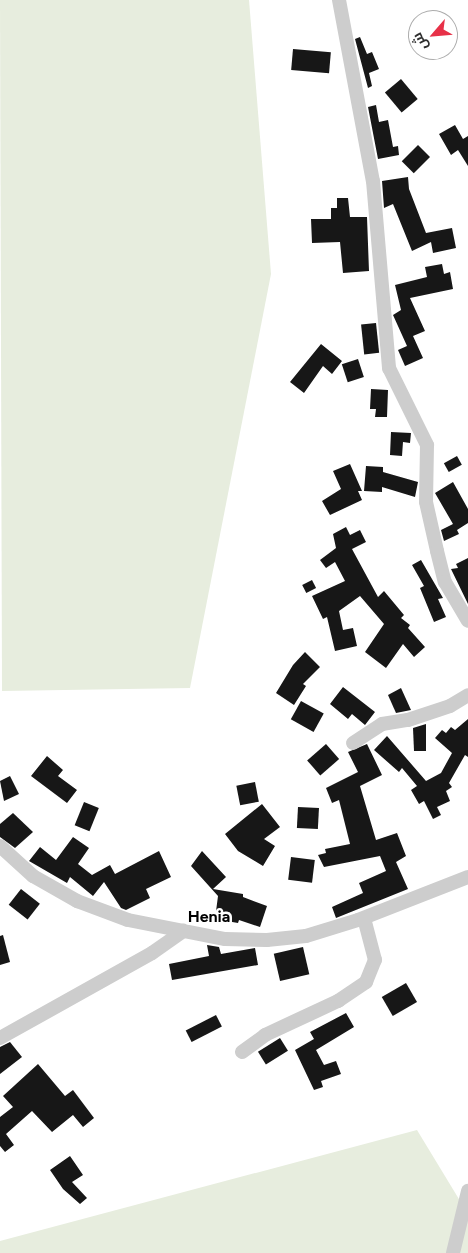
<!DOCTYPE html>
<html>
<head>
<meta charset="utf-8">
<style>
	body { margin:0 }
	#map { position:relative; width:468px; height:1253px; overflow:hidden; background:#fff; font-family:Figtree,Cairo,sans-serif }
	div>[style] { position:absolute }
	[style*='--x'] { left:calc(var(--x)*1px); top:calc(var(--y)*1px); width:calc(var(--w)*1px); rotate:calc(var(--a)*1deg) }
	.green>* { inset:0; background:#e7edde }
	.building>* { inset:0; background:#171717; transform-origin:0 0 }
	.street>* { height:14px; margin:-7px; padding:0 7px; transform-origin:7px; border-radius:7px; background:#cdcdcd }
	span { translate:-50% -50%; white-space:nowrap; text-align:center; line-height:1.15; -webkit-text-stroke:5px #fff; paint-order:stroke }
	.quarter-label { font-size:16px; color:#000; font-weight:700 }
	.north { position:absolute; left:408px; top:10px; width:50px; height:50px; box-sizing:border-box; background:#fff; border:1px solid #acacac; border-radius:50%; rotate:243deg; font-size:14px; font-weight:700; line-height:20px; text-align:center; color:#303030 }
	.north::after { content:''; display:block; margin:auto; width:18px; height:22px; background:#e73148; clip-path:polygon(50% 0,100% 100%,50% 72%,0 100%) }
</style>
</head>
<body>
<div id="map">
	<div class="green">
		<i style="clip-path:polygon(0 0,249px 0,271px 274px,190px 688px,2px 691px)"></i>
		<i style="clip-path:polygon(417px 1130px,468px 1214px,468px 1253px,0 1253px,0 1241px)"></i>
	</div>
	<div class="building">
		<i style="clip-path:polygon(360px 37px,367px 54px,372px 52px,379px 69px,369px 73px,372px 86px,368px 88px,355px 39px)"></i>
		<i style="left:293px;top:49px;width:38px;height:21px;rotate:5deg"></i>
		<i style="left:401px;top:79px;width:26px;height:21px;rotate:50deg"></i>
		<i style="clip-path:polygon(376px 105px,379px 122px,388px 120px,393px 147px,398px 146px,399px 155px,378px 159px,368px 107px)"></i>
		<i style="clip-path:polygon(455px 125px,463px 139px,468px 136px,468px 166px,458px 150px,451px 155px,439px 134px)"></i>
		<i style="left:418px;top:145px;width:17px;height:23px;rotate:45deg"></i>
		<i style="clip-path:polygon(408px 177px,409px 189px,426px 233px,452px 228px,456px 248px,433px 253px,431px 242px,412px 251px,393px 204px,384px 208px,382px 181px)"></i>
		<i style="clip-path:polygon(337px 198px,348px 198px,350px 217px,367px 217px,369px 271px,343px 273px,340px 242px,312px 243px,311px 219px,331px 219px,331px 208px,337px 208px)"></i>
		<i style="clip-path:polygon(442px 264px,444px 274px,450px 272px,453px 289px,410px 298px,425px 331px,413px 336px,423px 358px,405px 366px,398px 350px,407px 346px,393px 315px,401px 310px,395px 285px,427px 277px,425px 267px)"></i>
		<i style="left:376px;top:323px;width:30px;height:15px;rotate:84deg"></i>
		<i style="clip-path:polygon(321px 344px,342px 361px,332px 374px,323px 366px,304px 393px,290px 382px)"></i>
		<i style="left:358px;top:359px;width:19px;height:17px;rotate:72deg"></i>
		<i style="clip-path:polygon(371px 389px,388px 390px,387px 417px,375px 417px,376px 409px,370px 409px)"></i>
		<i style="clip-path:polygon(391px 432px,411px 433px,410px 443px,403px 442px,402px 456px,390px 455px)"></i>
		<i style="left:457px;top:456px;width:10px;height:15px;rotate:61deg"></i>
		<i style="clip-path:polygon(350px 464px,362px 491px,358px 491px,362px 500px,330px 515px,322px 501px,341px 489px,333px 471px)"></i>
		<i style="clip-path:polygon(366px 466px,383px 467px,383px 472px,418px 482px,415px 497px,382px 487px,382px 492px,364px 491px)"></i>
		<i style="clip-path:polygon(453px 482px,468px 509px,468px 523px,457px 530px,459px 534px,444px 541px,441px 530px,453px 524px,435px 493px)"></i>
		<i style="clip-path:polygon(346px 527px,350px 535px,360px 530px,366px 542px,352px 549px,378px 597px,384px 591px,404px 615px,401px 618px,410px 625px,408px 628px,425px 647px,414px 657px,403px 644px,386px 668px,365px 652px,384px 624px,360px 596px,339px 611px,343px 630px,353px 628px,357px 646px,335px 651px,327px 617px,323px 619px,312px 596px,345px 581px,335px 562px,326px 568px,320px 560px,336px 548px,333px 534px)"></i>
		<i style="clip-path:polygon(468px 558px,468px 604px,451px 569px,458px 568px,456px 564px)"></i>
		<i style="clip-path:polygon(421px 560px,443px 598px,438px 599px,446px 617px,434px 622px,420px 588px,424px 586px,412px 565px)"></i>
		<i style="left:312px;top:580px;width:9px;height:11px;rotate:63deg"></i>
		<i style="clip-path:polygon(305px 652px,320px 667px,303px 684px,306px 686px,294px 705px,276px 693px,293px 665px)"></i>
		<i style="clip-path:polygon(343px 687px,375px 712px,365px 725px,352px 714px,348px 719px,330px 704px)"></i>
		<i style="clip-path:polygon(401px 688px,411px 710px,396px 713px,388px 695px)"></i>
		<i style="left:301px;top:701px;width:26px;height:21px;rotate:29deg"></i>
		<i style="clip-path:polygon(468px 719px,468px 757px,465px 755px,449px 783px,452px 787px,446px 791px,450px 801px,437px 807px,441px 815px,433px 819px,424px 801px,419px 804px,411px 790px,417px 786px,402px 768px,399px 772px,374px 750px,387px 736px,426px 781px,441px 773px,452px 753px,435px 738px,442px 730px,446px 733px,451px 727px,455px 730px)"></i>
		<i style="clip-path:polygon(426px 724px,426px 751px,414px 751px,413px 728px)"></i>
		<i style="left:326px;top:744px;width:20px;height:25px;rotate:49deg"></i>
		<i style="clip-path:polygon(367px 744px,382px 775px,360px 786px,376px 840px,397px 833px,406px 856px,396px 862px,408px 889px,336px 918px,332px 907px,363px 893px,359px 883px,386px 871px,380px 856px,324px 867px,318px 855px,326px 853px,325px 849px,350px 844px,339px 800px,332px 803px,326px 788px,358px 772px,348px 752px)"></i>
		<i style="clip-path:polygon(47px 756px,63px 770px,58px 776px,77px 790px,67px 803px,31px 776px)"></i>
		<i style="clip-path:polygon(10px 776px,19px 794px,4px 801px,0 781px)"></i>
		<i style="left:255px;top:782px;width:20px;height:19px;rotate:79deg"></i>
		<i style="left:84px;top:802px;width:16px;height:25px;rotate:22deg"></i>
		<i style="clip-path:polygon(262px 804px,280px 827px,264px 839px,275px 846px,263px 866px,238px 851px,225px 834px)"></i>
		<i style="left:298px;top:807px;width:21px;height:21px;rotate:3deg"></i>
		<i style="clip-path:polygon(13px 813px,33px 832px,15px 848px,0 837px,0 824px)"></i>
		<i style="clip-path:polygon(73px 837px,89px 848px,78px 864px,92px 875px,110px 865px,115px 874px,159px 851px,171px 877px,146px 889px,150px 898px,126px 910px,121px 908px,104px 882px,93px 896px,70px 877px,67px 883px,29px 861px,40px 847px,56px 860px)"></i>
		<i style="clip-path:polygon(202px 851px,226px 877px,213px 889px,243px 894px,243px 897px,267px 906px,260px 927px,239px 920px,238px 923px,215px 919px,218px 896px,191px 866px)"></i>
		<i style="left:291px;top:857px;width:24px;height:23px;rotate:7deg"></i>
		<i style="left:21px;top:889px;width:24px;height:20px;rotate:38deg"></i>
		<i style="clip-path:polygon(3px 935px,10px 962px,0 965px,0 936px)"></i>
		<i style="clip-path:polygon(207px 945px,219px 947px,221px 954px,255px 948px,258px 965px,172px 980px,169px 964px,209px 956px)"></i>
		<i style="left:303px;top:947px;width:28px;height:30px;rotate:77deg"></i>
		<i style="left:406px;top:983px;width:22px;height:28px;rotate:60deg"></i>
		<i style="clip-path:polygon(346px 1013px,354px 1027px,316px 1050px,324px 1065px,336px 1061px,341px 1074px,321px 1081px,323px 1087px,314px 1090px,295px 1050px,314px 1039px,310px 1032px)"></i>
		<i style="left:216px;top:1015px;width:13px;height:34px;rotate:63deg"></i>
		<i style="left:280px;top:1038px;width:15px;height:26px;rotate:58deg"></i>
		<i style="clip-path:polygon(10px 1042px,22px 1057px,0 1074px,0 1047px)"></i>
		<i style="clip-path:polygon(38px 1064px,65px 1096px,73px 1090px,94px 1118px,83px 1127px,73px 1115px,52px 1132px,32px 1111px,6px 1134px,14px 1145px,5px 1152px,0 1146px,0 1117px,13px 1107px,3px 1096px)"></i>
		<i style="clip-path:polygon(70px 1156px,83px 1175px,72px 1182px,87px 1198px,80px 1204px,63px 1189px,50px 1170px)"></i>
	</div>
	<div class="street">
		<i style="--x:339;--y:0;--w:184;--a:79.4"></i>
		<i style="--x:373;--y:181;--w:188;--a:85.1"></i>
		<i style="--x:389;--y:368;--w:86;--a:63.7"></i>
		<i style="--x:427;--y:445;--w:57;--a:91"></i>
		<i style="--x:426;--y:502;--w:50;--a:77.3"></i>
		<i style="--x:437;--y:551;--w:32;--a:76"></i>
		<i style="--x:445;--y:582;--w:45;--a:59.5"></i>
		<i style="--x:353;--y:743;--w:35;--a:-33"></i>
		<i style="--x:382;--y:724;--w:26;--a:-9"></i>
		<i style="--x:408;--y:720;--w:44;--a:-18.4"></i>
		<i style="--x:450;--y:706;--w:21;--a:-31"></i>
		<i style="--x:0;--y:846;--w:45;--a:42.3"></i>
		<i style="--x:33;--y:876;--w:51;--a:29.6"></i>
		<i style="--x:77;--y:901;--w:54;--a:20.4"></i>
		<i style="--x:128;--y:920;--w:99;--a:11.1"></i>
		<i style="--x:225;--y:939;--w:42;--a:1.4"></i>
		<i style="--x:267;--y:940;--w:39;--a:-6"></i>
		<i style="--x:306;--y:936;--w:54;--a:-17.1"></i>
		<i style="--x:358;--y:920;--w:118;--a:-21.4"></i>
		<i style="--x:0;--y:1038;--w:174;--a:-29.2"></i>
		<i style="--x:152;--y:953;--w:39;--a:-35"></i>
		<i style="--x:242;--y:1052;--w:29;--a:-36"></i>
		<i style="--x:265;--y:1035;--w:81;--a:-25"></i>
		<i style="--x:338;--y:1001;--w:34;--a:-34"></i>
		<i style="--x:366;--y:982;--w:24;--a:-68"></i>
		<i style="--x:375;--y:960;--w:43;--a:-104.7"></i>
		<i style="--x:453;--y:1253;--w:64;--a:-76.4"></i>
	</div>
	<div class="quarter-label">
		<span style="left:209px;top:917px">Henia</span>
	</div>
	<div class="north">ش</div>
</div>
</body>
</html>
